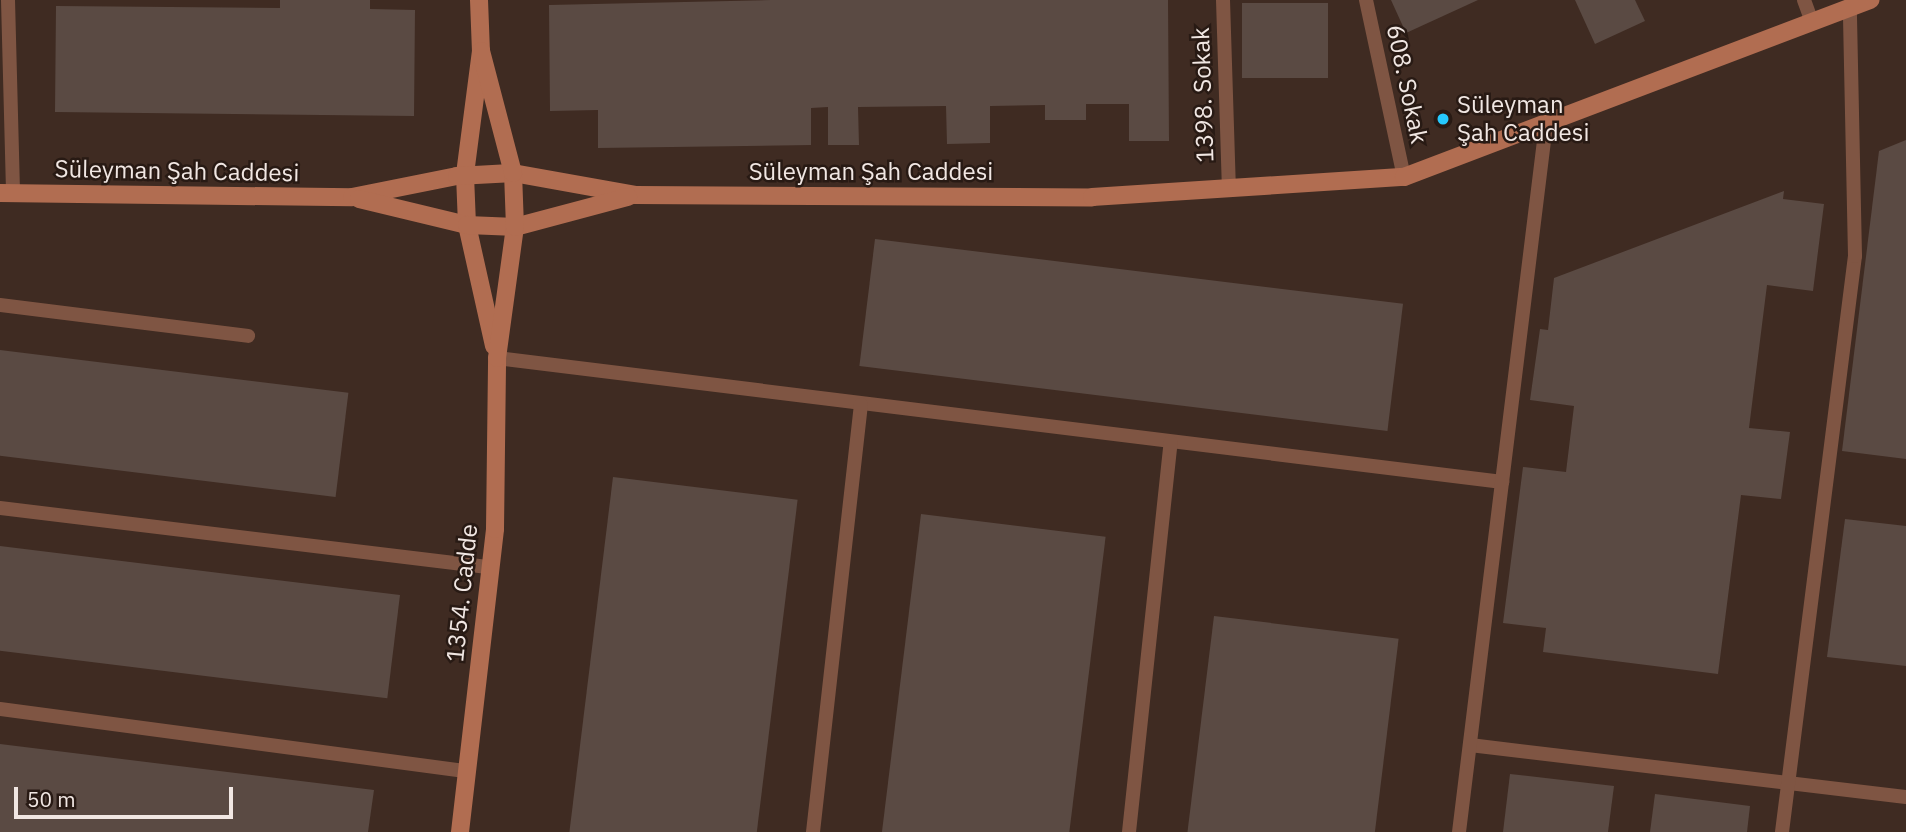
<!DOCTYPE html>
<html>
<head>
<meta charset="utf-8">
<style>
	body { margin:0 }
	#map { position:relative; width:1906px; height:832px; overflow:hidden; background:#32231d; font-family:"IBM Plex Sans",sans-serif }
	div>[style] { position:absolute }
	[style*='--x'] { left:calc(var(--x)*1px); top:calc(var(--y)*1px); width:calc(var(--w)*1px); rotate:calc(var(--a)*1deg) }
	.built>* { inset:0; background:#3f2b22; transform-origin:0 0 }
	.building>* { inset:0; background:#5a4a43; transform-origin:0 0 }
	.service>* { height:14px; margin:-7px; padding:0 7px; transform-origin:7px; border-radius:7px; background:#7f5543 }
	.secondary>* { height:18px; margin:-9px; padding:0 9px; transform-origin:9px; border-radius:9px; background:#b16d51 }
	.dots>* { width:19px; height:19px; translate:-50% -50%; box-sizing:border-box; border:4px solid #281a14; border-radius:50% }
	span { translate:-50% -50%; white-space:nowrap; text-align:center; line-height:1.15; -webkit-text-stroke:5px #281a14; paint-order:stroke }
	.street-label { font-size:24px; color:#f1e7e3 }
	.poi-label { font-size:24px; color:#f1e7e3 }
	.left { translate:0 -50%; text-align:left }
	.scale { position:absolute; left:14px; top:787px; width:219px; height:32px; box-sizing:border-box; border:4px solid #f1e7e3; border-top:0; padding-left:9px; font-size:21px; line-height:24px; white-space:nowrap; color:#f1e7e3; -webkit-text-stroke:5px #281a14; paint-order:stroke }
</style>
</head>
<body>
<div id="map">
	<div class="built">
		<i style="left:0;top:0;width:1906px;height:832px"></i>
	</div>
	<div class="building">
		<i style="clip-path:polygon(280px 0,370px 0,370px 9px,415px 10px,414px 116px,55px 112px,56px 6px,280px 8px)"></i>
		<i style="clip-path:polygon(771px 0,1168px 0,1169px 141px,1129px 141px,1129px 104px,1086px 104px,1086px 120px,1045px 120px,1045px 105px,990px 106px,990px 143px,947px 144px,946px 106px,858px 107px,859px 145px,828px 145px,828px 107px,811px 108px,811px 145px,598px 148px,598px 110px,550px 111px,549px 5px)"></i>
		<i style="clip-path:polygon(1391px 0,1478px 0,1406px 33px)"></i>
		<i style="clip-path:polygon(1575px 0,1635px 0,1645px 21px,1595px 44px)"></i>
		<i style="left:1242px;top:3px;width:86px;height:75px"></i>
		<i style="clip-path:polygon(1906px 140px,1906px 459px,1842px 451px,1879px 151px)"></i>
		<i style="clip-path:polygon(1784px 191px,1783px 199px,1824px 204px,1813px 291px,1767px 285px,1749px 428px,1790px 432px,1781px 499px,1741px 495px,1718px 674px,1543px 652px,1546px 628px,1503px 623px,1523px 467px,1566px 472px,1574px 406px,1530px 400px,1540px 329px,1548px 330px,1554px 278px)"></i>
		<i style="left:875px;top:239px;width:532px;height:128px;rotate:7deg"></i>
		<i style="left:0;top:350px;width:351px;height:105px;rotate:7deg"></i>
		<i style="left:613px;top:477px;width:186px;height:358px;rotate:7deg"></i>
		<i style="left:921px;top:514px;width:186px;height:321px;rotate:7deg"></i>
		<i style="clip-path:polygon(1845px 519px,1906px 526px,1906px 666px,1827px 657px)"></i>
		<i style="left:0;top:546px;width:403px;height:104px;rotate:7deg"></i>
		<i style="left:1214px;top:616px;width:186px;height:218px;rotate:7deg"></i>
		<i style="clip-path:polygon(0 744px,374px 790px,368px 832px,0 832px)"></i>
		<i style="clip-path:polygon(1510px 774px,1614px 786px,1608px 832px,1503px 832px)"></i>
		<i style="clip-path:polygon(1655px 794px,1750px 806px,1747px 832px,1650px 832px)"></i>
	</div>
	<div class="service">
		<i style="--x:8;--y:0;--w:193;--a:88.5"></i>
		<i style="--x:1223;--y:0;--w:189;--a:88.2"></i>
		<i style="--x:1366;--y:0;--w:181;--a:77.9"></i>
		<i style="--x:1804;--y:0;--w:23;--a:70"></i>
		<i style="--x:0;--y:305;--w:250;--a:7.1"></i>
		<i style="--x:497;--y:358;--w:1013;--a:7.03"></i>
		<i style="--x:0;--y:508;--w:495;--a:6.9"></i>
		<i style="--x:0;--y:709;--w:471;--a:7.6"></i>
		<i style="--x:1470;--y:745;--w:439;--a:6.8"></i>
		<i style="--x:813;--y:832;--w:430;--a:-83.6"></i>
		<i style="--x:1129;--y:832;--w:392;--a:-83.9"></i>
		<i style="--x:1459;--y:832;--w:713;--a:-82.99"></i>
		<i style="--x:1782;--y:832;--w:581;--a:-82.78"></i>
		<i style="--x:1855;--y:256;--w:248;--a:-91.2"></i>
	</div>
	<div class="secondary">
		<i style="--x:479;--y:0;--w:51;--a:87.8"></i>
		<i style="--x:481;--y:51;--w:125;--a:97.4"></i>
		<i style="--x:465;--y:175;--w:50;--a:87.7"></i>
		<i style="--x:467;--y:225;--w:124;--a:77.4"></i>
		<i style="--x:0;--y:193;--w:352;--a:0.7"></i>
		<i style="--x:352;--y:197;--w:107;--a:-11.3"></i>
		<i style="--x:457;--y:176;--w:56;--a:-3.1"></i>
		<i style="--x:513;--y:173;--w:124;--a:10.2"></i>
		<i style="--x:635;--y:195;--w:457;--a:0.3"></i>
		<i style="--x:1092;--y:197;--w:313;--a:-3.7"></i>
		<i style="--x:1404;--y:177;--w:499;--a:-20.8"></i>
		<i style="--x:359;--y:199;--w:111;--a:13.5"></i>
		<i style="--x:467;--y:225;--w:48;--a:2.4"></i>
		<i style="--x:515;--y:227;--w:117;--a:-14.9"></i>
		<i style="--x:460;--y:832;--w:305;--a:-83.4"></i>
		<i style="--x:495;--y:529;--w:171;--a:-89.3"></i>
		<i style="--x:497;--y:358;--w:132;--a:-82.2"></i>
		<i style="--x:515;--y:227;--w:54;--a:-92.1"></i>
		<i style="--x:513;--y:173;--w:126;--a:-104.7"></i>
	</div>
	<div class="dots">
		<i style="left:1443px;top:119px;background:#26c9fe"></i>
	</div>
	<div class="street-label">
		<span style="left:1407px;top:84px;rotate:78deg">608. Sokak</span>
		<span style="left:1203px;top:95px;rotate:-92deg">1398. Sokak</span>
		<span style="left:177px;top:171px;rotate:1deg">Süleyman Şah Caddesi</span>
		<span style="left:871px;top:172px">Süleyman Şah Caddesi</span>
		<span style="left:462px;top:593px;rotate:-84deg">1354. Cadde</span>
	</div>
	<div class="poi-label">
		<span class="left" style="left:1457px;top:119px">Süleyman<br>Şah Caddesi</span>
	</div>
	<div class="scale">50 m</div>
</div>
</body>
</html>
